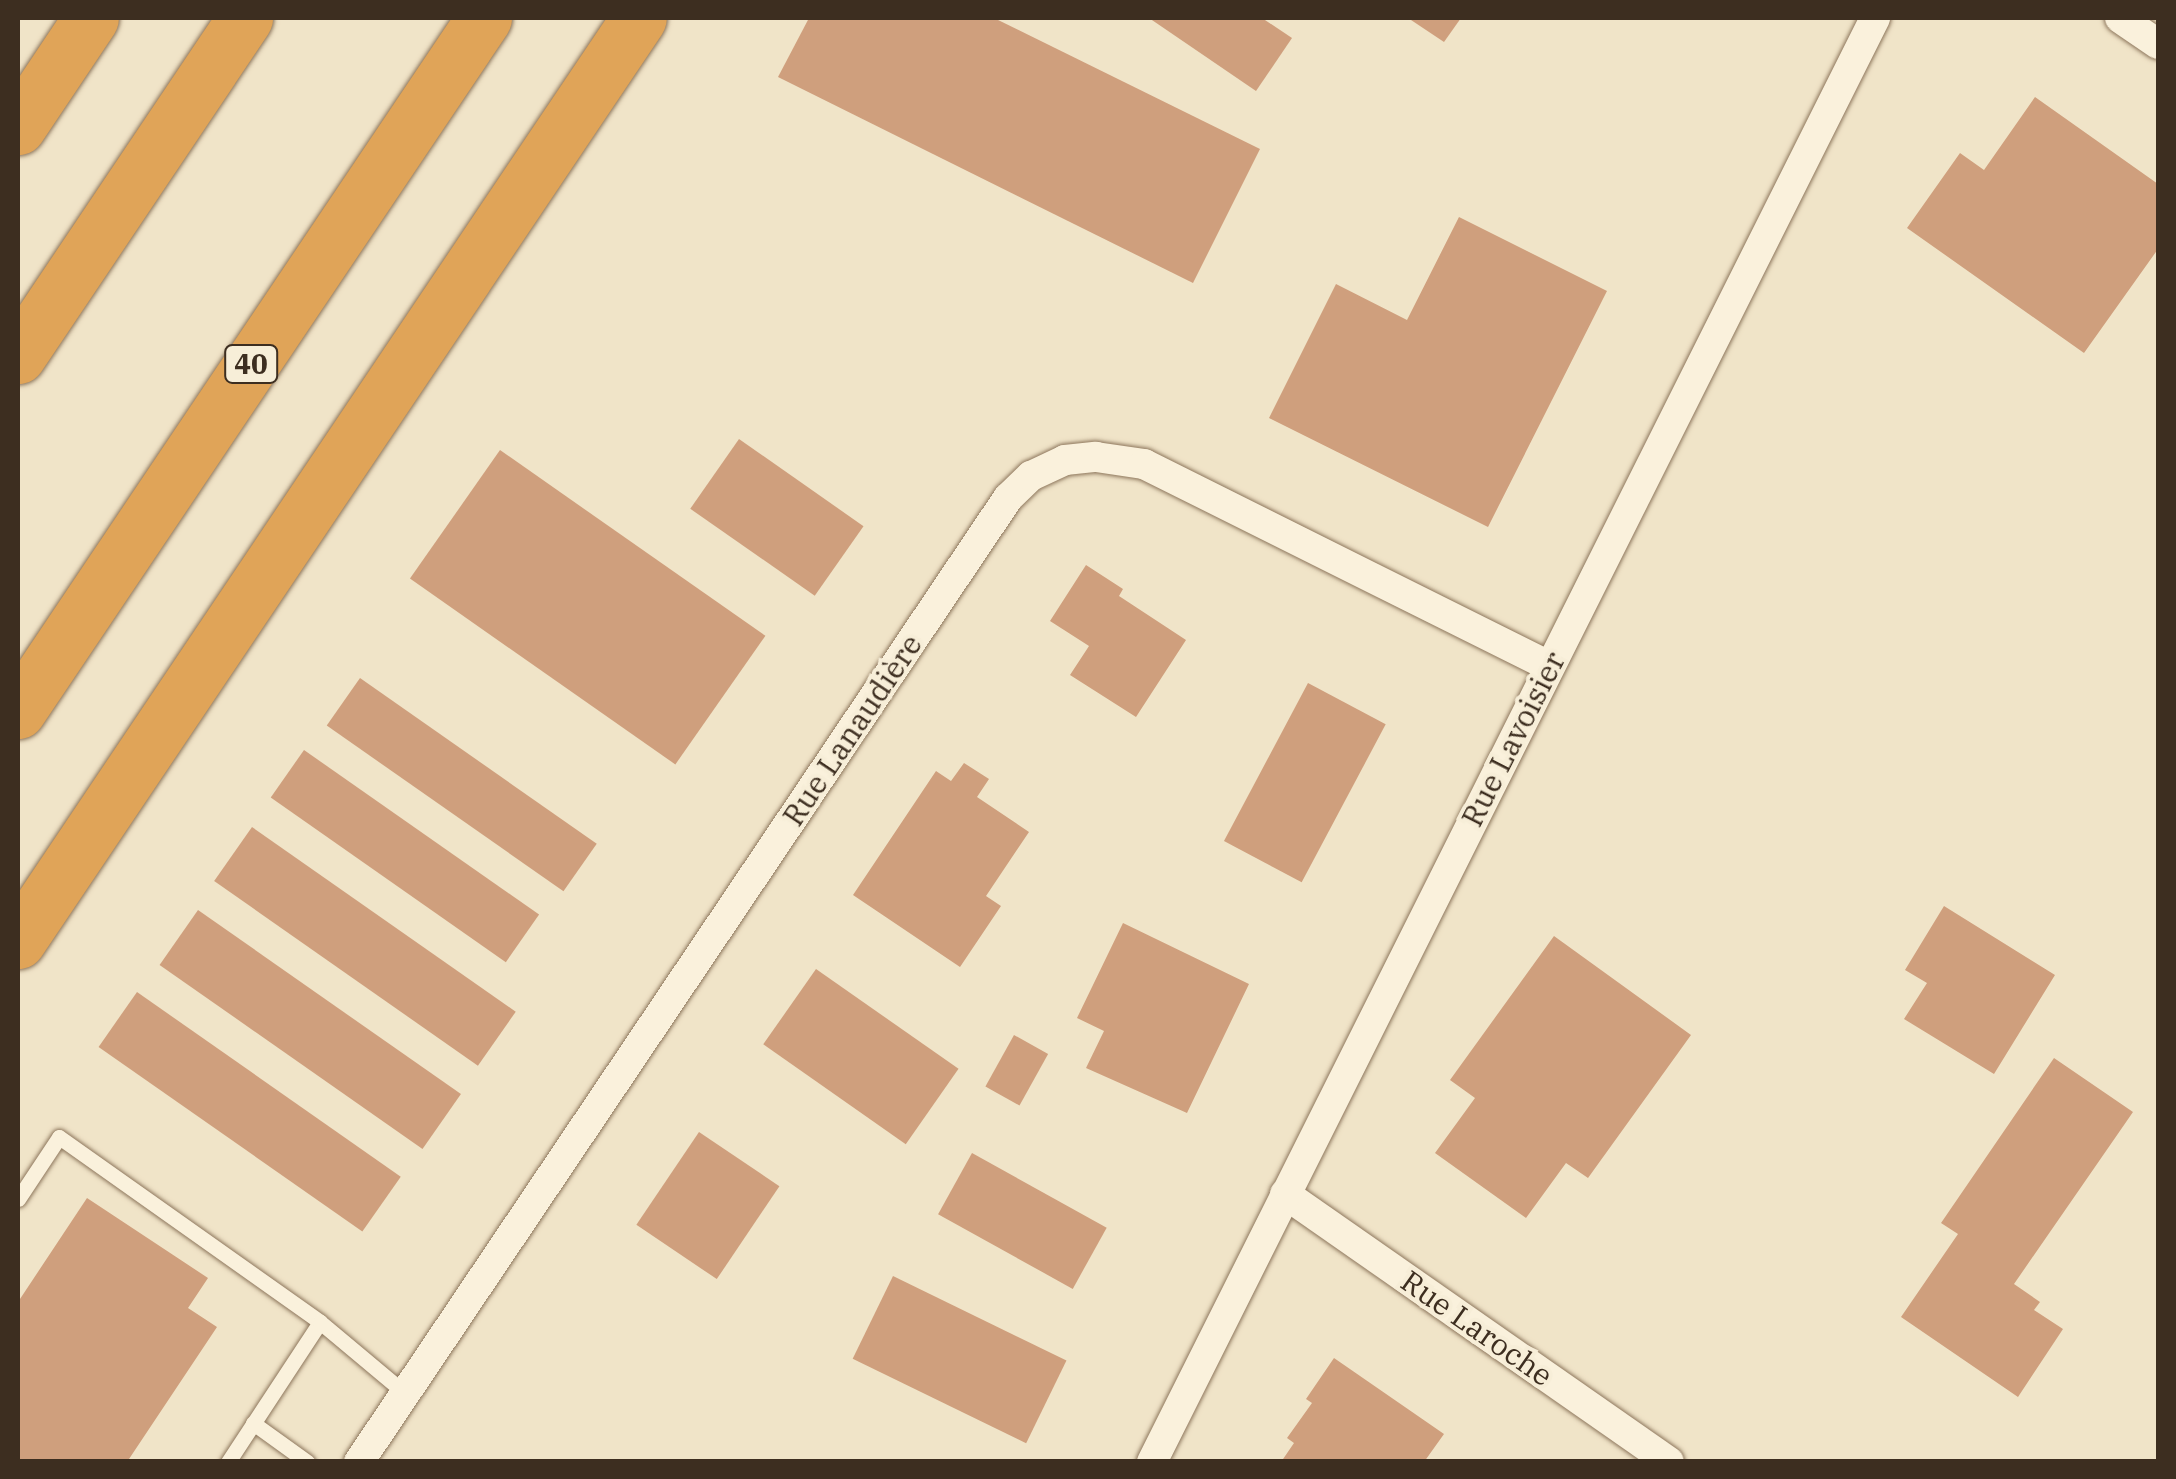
<!DOCTYPE html>
<html>
<head>
<meta charset="utf-8">
<style>
	body { margin:0 }
	#map { position:relative; width:2176px; height:1479px; overflow:hidden; background:#f0e4c8; font-family:"IBM Plex Serif",serif }
	div>[style] { position:absolute }
	[style*='--x'] { left:calc(var(--x)*1px); top:calc(var(--y)*1px); width:calc(var(--w)*1px); rotate:calc(var(--a)*1deg) }
	.building>* { inset:0; background:#cf9f7d; transform-origin:0 0 }
	.roads { filter:drop-shadow(0 0 2px #8d765c) drop-shadow(0 0 2px #8d765c) }
	.service>* { height:15px; margin:-7.5px; padding:0 7.5px; transform-origin:7.5px; border-radius:7.5px; background:#faf1dc }
	.minor>* { height:30px; margin:-15px; padding:0 15px; transform-origin:15px; border-radius:15px; background:#faf1dc }
	.motorway>* { height:55px; margin:-27.5px; padding:0 27.5px; transform-origin:27.5px; border-radius:27.5px; background:#e0a458 }
	span { translate:-50% -50%; white-space:nowrap; text-align:center; line-height:1.15; -webkit-text-stroke:8px #f7eed8; paint-order:stroke }
	.shield-label span { padding:2px 8px; background:#f7eed8; border:2px solid; border-radius:8px; -webkit-text-stroke-width:0 }
	.shield-label { font-size:28px; color:#3d2e20; font-weight:700 }
	.street-label { font-size:30px; color:#3d2e20 }
	.frame { position:absolute; inset:0; border:20px solid #3d2e20; pointer-events:none }
</style>
</head>
<body>
<div id="map">
	<div class="building">
		<i style="clip-path:polygon(809px 18px,994px 18px,1260px 149px,1193px 283px,778px 77px)"></i>
		<i style="clip-path:polygon(1149px 18px,1262px 18px,1292px 38px,1256px 91px)"></i>
		<i style="clip-path:polygon(1408px 18px,1461px 18px,1444px 42px)"></i>
		<i style="clip-path:polygon(2035px 97px,2158px 184px,2158px 249px,2084px 353px,1907px 228px,1960px 153px,1984px 170px)"></i>
		<i style="clip-path:polygon(1459px 217px,1607px 291px,1488px 527px,1269px 418px,1336px 284px,1407px 320px)"></i>
		<i style="left:739px;top:439px;width:152px;height:85px;rotate:35deg"></i>
		<i style="left:500px;top:450px;width:324px;height:157px;rotate:35deg"></i>
		<i style="clip-path:polygon(1086px 565px,1123px 589px,1119px 596px,1186px 640px,1136px 717px,1070px 675px,1089px 646px,1050px 621px)"></i>
		<i style="left:360px;top:678px;width:289px;height:58px;rotate:35deg"></i>
		<i style="left:1308px;top:683px;width:88px;height:179px;rotate:28deg"></i>
		<i style="left:304px;top:750px;width:287px;height:58px;rotate:35deg"></i>
		<i style="clip-path:polygon(964px 763px,989px 779px,977px 797px,1029px 832px,986px 896px,1001px 906px,960px 967px,853px 895px,936px 771px,951px 781px)"></i>
		<i style="left:252px;top:827px;width:322px;height:66px;rotate:35deg"></i>
		<i style="clip-path:polygon(1944px 906px,2055px 975px,1994px 1074px,1904px 1019px,1927px 983px,1905px 970px)"></i>
		<i style="left:198px;top:910px;width:321px;height:67px;rotate:35deg"></i>
		<i style="clip-path:polygon(1123px 923px,1249px 984px,1187px 1113px,1086px 1068px,1104px 1031px,1077px 1018px)"></i>
		<i style="clip-path:polygon(1554px 936px,1691px 1035px,1588px 1178px,1566px 1163px,1526px 1218px,1435px 1153px,1475px 1098px,1450px 1080px)"></i>
		<i style="left:816px;top:969px;width:174px;height:92px;rotate:35deg"></i>
		<i style="left:137px;top:992px;width:322px;height:67px;rotate:35deg"></i>
		<i style="left:1014px;top:1035px;width:39px;height:59px;rotate:29deg"></i>
		<i style="clip-path:polygon(2054px 1058px,2133px 1112px,2014px 1284px,2040px 1302px,2034px 1310px,2063px 1329px,2018px 1397px,1901px 1317px,1958px 1234px,1941px 1223px)"></i>
		<i style="left:699px;top:1132px;width:97px;height:112px;rotate:34deg"></i>
		<i style="left:972px;top:1153px;width:154px;height:70px;rotate:29deg"></i>
		<i style="clip-path:polygon(87px 1198px,208px 1278px,188px 1308px,217px 1327px,127px 1462px,18px 1462px,18px 1302px)"></i>
		<i style="left:893px;top:1276px;width:193px;height:92px;rotate:26deg"></i>
		<i style="clip-path:polygon(1334px 1358px,1444px 1434px,1424px 1462px,1281px 1462px,1294px 1443px,1287px 1438px,1312px 1403px,1306px 1399px)"></i>
	</div>
	<div class="roads">
		<div class="service">
			<i style="--x:18;--y:1199;--w:74;--a:-56.5"></i>
			<i style="--x:59;--y:1137;--w:320;--a:35.3"></i>
			<i style="--x:320;--y:1322;--w:168;--a:123.3"></i>
			<i style="--x:320;--y:1322;--w:111;--a:39.9"></i>
			<i style="--x:253;--y:1423;--w:67;--a:35.8"></i>
		</div>
		<div class="minor">
			<i style="--x:2120;--y:18;--w:46;--a:34.4"></i>
			<i style="--x:1285;--y:1194;--w:468;--a:34.9"></i>
			<i style="--x:359;--y:1462;--w:1162;--a:-56.05"></i>
			<i style="--x:1008;--y:498;--w:32;--a:-44"></i>
			<i style="--x:1031;--y:476;--w:38;--a:-25"></i>
			<i style="--x:1065;--y:460;--w:31;--a:-6"></i>
			<i style="--x:1096;--y:457;--w:49;--a:8.3"></i>
			<i style="--x:1144;--y:464;--w:453;--a:26.5"></i>
			<i style="--x:1152;--y:1462;--w:1615;--a:-63.4"></i>
		</div>
		<div class="motorway">
			<i style="--x:18;--y:127;--w:131;--a:-56.2"></i>
			<i style="--x:18;--y:356;--w:407;--a:-56.1"></i>
			<i style="--x:18;--y:711;--w:835;--a:-56.08"></i>
			<i style="--x:18;--y:941;--w:1112;--a:-56.07"></i>
		</div>
	</div>
	<div class="shield-label">
		<span style="left:251px;top:364px">40</span>
	</div>
	<div class="street-label">
		<span style="left:852px;top:730px;rotate:-56deg">Rue Lanaudière</span>
		<span style="left:1513px;top:739px;rotate:-63deg">Rue Lavoisier</span>
		<span style="left:1477px;top:1328px;rotate:35deg">Rue Laroche</span>
	</div>
	<div class="frame"></div>
</div>
</body>
</html>
